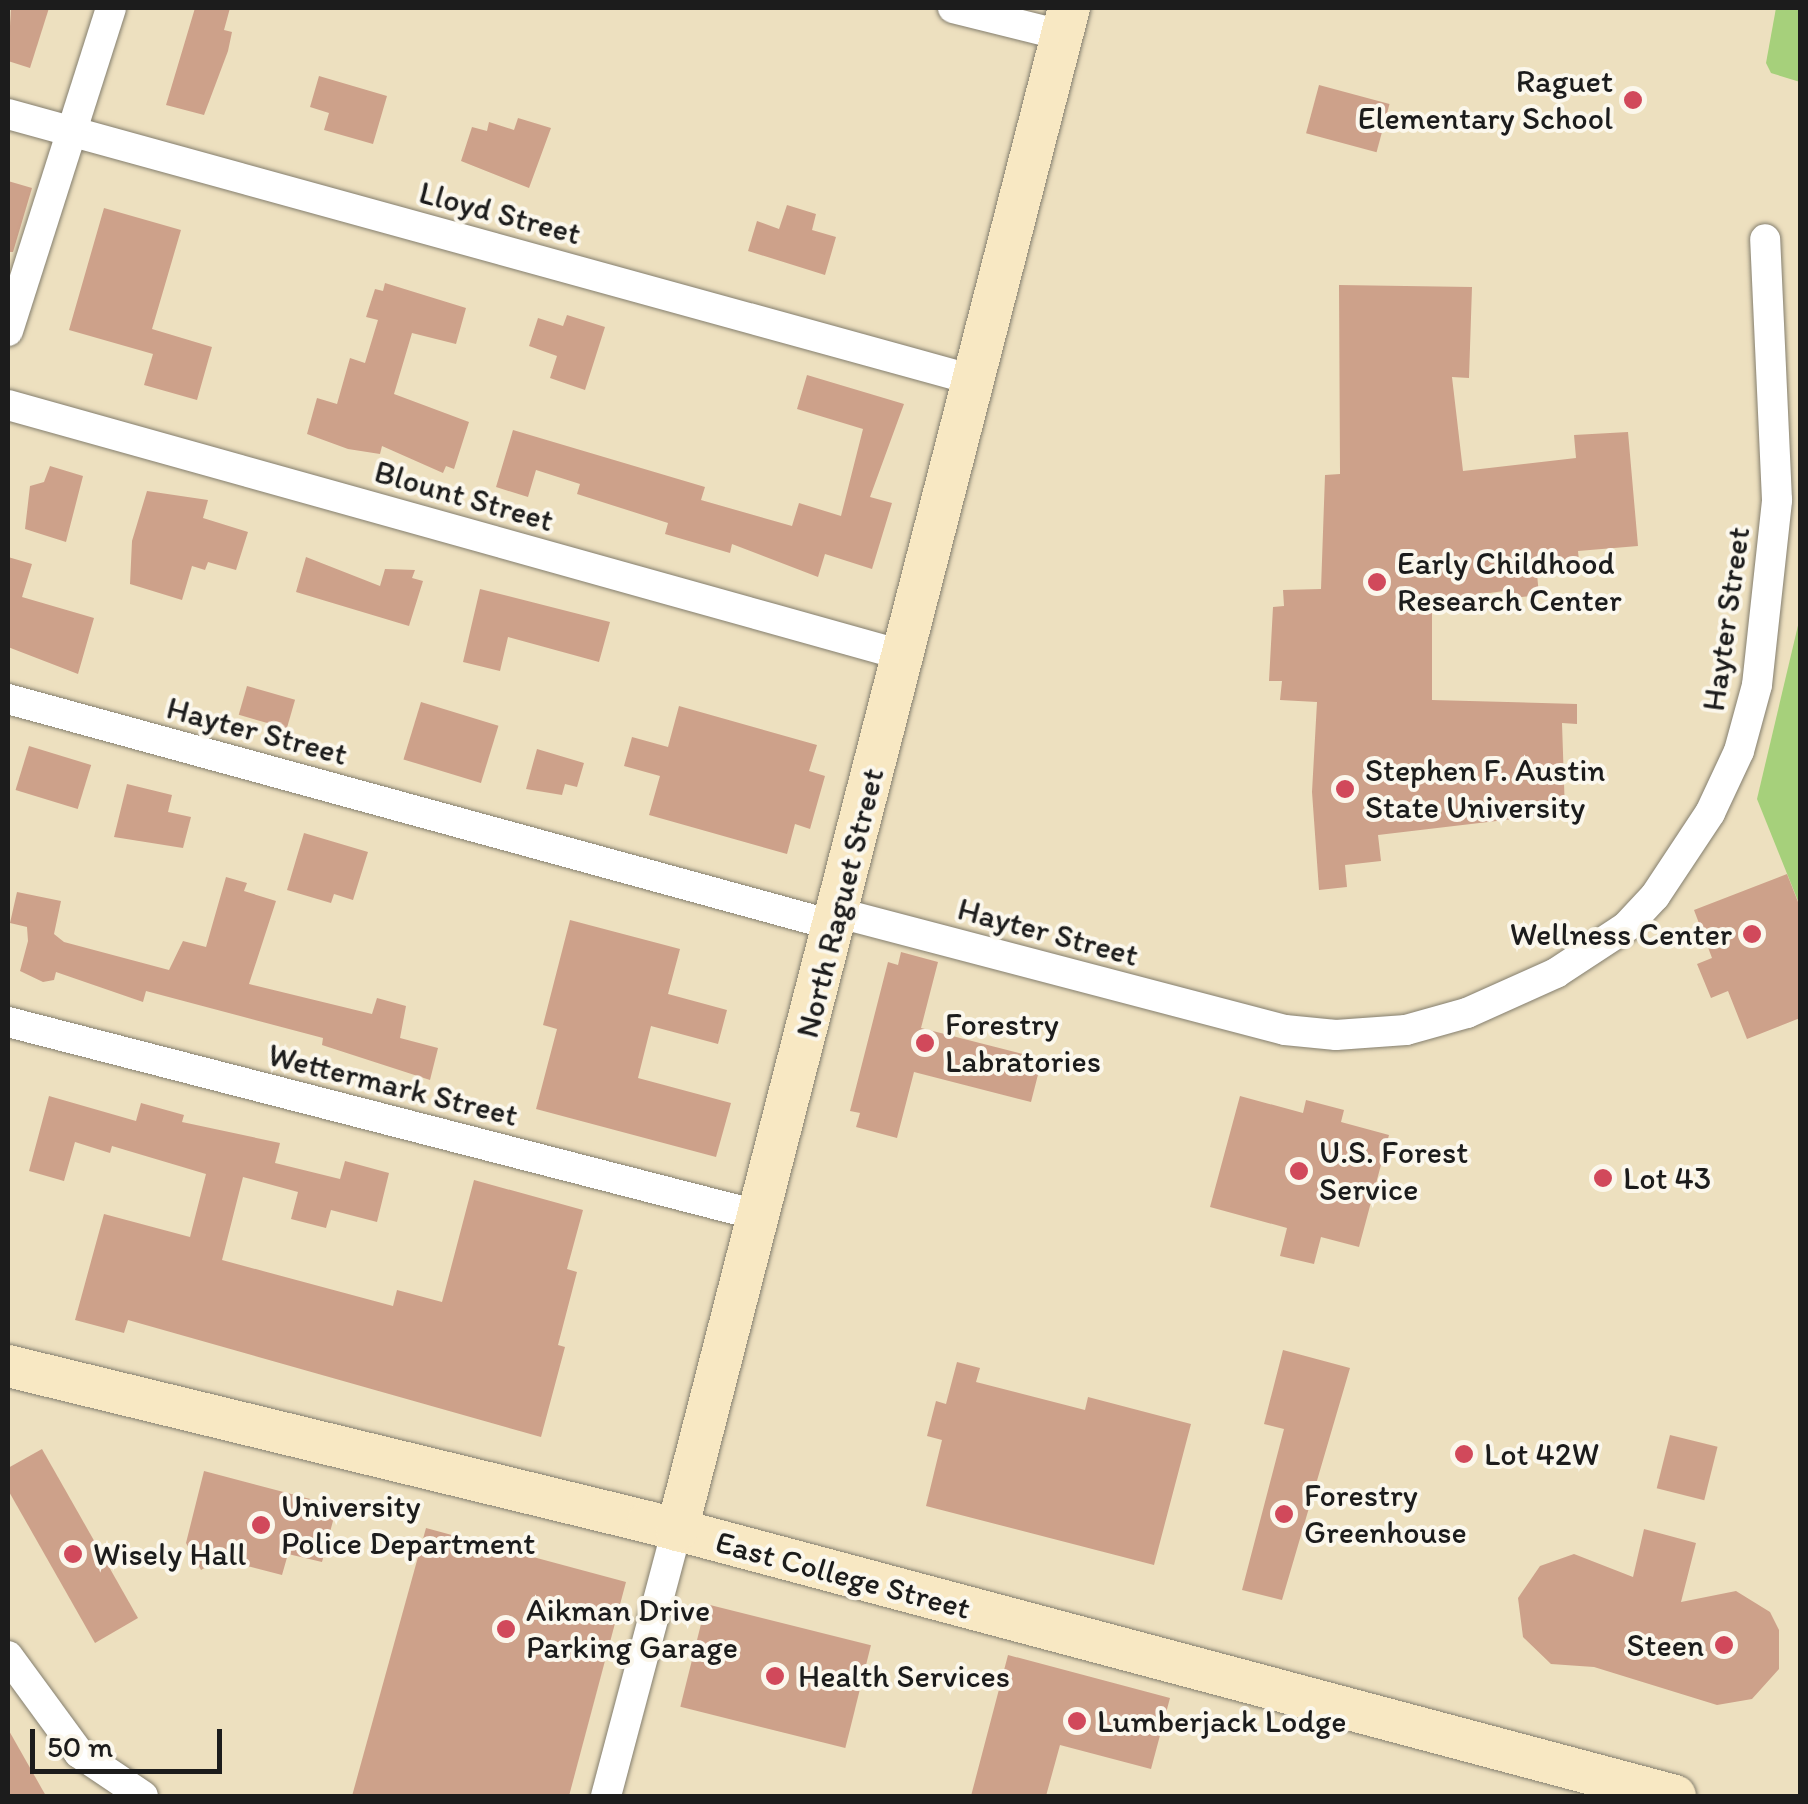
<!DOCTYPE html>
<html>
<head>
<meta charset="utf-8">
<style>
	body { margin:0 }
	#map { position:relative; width:1808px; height:1804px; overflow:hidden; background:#ede0bf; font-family:Itim,sans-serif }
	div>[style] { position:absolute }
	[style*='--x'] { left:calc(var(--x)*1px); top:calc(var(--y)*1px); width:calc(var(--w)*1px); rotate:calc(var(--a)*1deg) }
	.green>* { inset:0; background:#a6d07b }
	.building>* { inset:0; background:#cda18a; transform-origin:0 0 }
	.roads { filter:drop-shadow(0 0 2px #847e6e) drop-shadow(0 0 2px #847e6e) }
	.street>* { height:30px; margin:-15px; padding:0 15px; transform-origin:15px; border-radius:15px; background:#fff }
	.secondary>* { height:42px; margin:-21px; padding:0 21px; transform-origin:21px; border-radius:21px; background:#f8e8c3 }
	.dots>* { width:28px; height:28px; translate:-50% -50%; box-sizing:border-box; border:5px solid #fbf7ec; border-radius:50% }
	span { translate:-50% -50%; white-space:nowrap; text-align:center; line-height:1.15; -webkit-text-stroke:8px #fbf7ec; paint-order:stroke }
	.poi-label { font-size:32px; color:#1c1c1c }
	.right { translate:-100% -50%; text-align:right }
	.left { translate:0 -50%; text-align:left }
	.street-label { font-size:32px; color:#1c1c1c }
	.frame { position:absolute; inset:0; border:10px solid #1c1c1c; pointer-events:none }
	.scale { position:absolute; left:30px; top:1729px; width:192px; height:45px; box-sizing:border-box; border:5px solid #1c1c1c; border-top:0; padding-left:12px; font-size:30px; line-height:35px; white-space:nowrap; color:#1c1c1c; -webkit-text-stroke:8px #fbf7ec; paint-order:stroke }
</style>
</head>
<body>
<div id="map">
	<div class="green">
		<i style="clip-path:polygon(1776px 8px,1800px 8px,1800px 82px,1771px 73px,1766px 63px)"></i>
		<i style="clip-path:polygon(1800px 617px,1800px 906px,1757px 799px)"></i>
	</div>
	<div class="building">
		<i style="clip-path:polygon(11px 8px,49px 8px,30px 68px,8px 61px)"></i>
		<i style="clip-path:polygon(195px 8px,230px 8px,224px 30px,232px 32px,228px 51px,204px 115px,166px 105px)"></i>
		<i style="clip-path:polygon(319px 76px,387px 96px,373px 144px,324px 130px,329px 113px,310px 107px)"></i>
		<i style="left:1319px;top:85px;width:73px;height:50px;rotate:15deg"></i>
		<i style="clip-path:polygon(518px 118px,551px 128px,529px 188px,461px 161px,472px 127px,487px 131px,489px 122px,514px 130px)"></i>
		<i style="clip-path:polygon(8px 181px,32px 188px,13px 252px,8px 252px)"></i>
		<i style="clip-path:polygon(787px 205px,816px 214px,812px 230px,836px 237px,825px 275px,748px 251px,757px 221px,779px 229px)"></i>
		<i style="clip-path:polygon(104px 208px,181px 230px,152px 329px,212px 347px,197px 400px,144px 385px,153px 354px,69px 330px)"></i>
		<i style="clip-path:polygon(385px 283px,466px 308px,456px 344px,412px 333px,394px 394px,469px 422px,454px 469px,446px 466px,443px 473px,382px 446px,380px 454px,348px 449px,307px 434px,317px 398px,337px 404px,350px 358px,365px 363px,378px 320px,366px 317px,375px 289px,383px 291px)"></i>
		<i style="clip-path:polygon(1339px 285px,1472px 287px,1469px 378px,1452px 377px,1463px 471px,1576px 458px,1574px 435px,1628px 432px,1638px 546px,1578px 551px,1580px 570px,1537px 574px,1539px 595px,1505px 599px,1504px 591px,1432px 601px,1432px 700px,1577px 704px,1577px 724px,1562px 723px,1565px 813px,1378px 835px,1381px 861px,1345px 865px,1347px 887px,1319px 890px,1312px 792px,1317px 702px,1280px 700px,1282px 681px,1269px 681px,1273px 607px,1284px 606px,1283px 590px,1321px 589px,1325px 475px,1340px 474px)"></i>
		<i style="clip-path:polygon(567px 315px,605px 327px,585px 390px,550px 378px,557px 356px,529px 346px,538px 318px,563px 326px)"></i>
		<i style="clip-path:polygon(807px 375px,904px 404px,870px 497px,892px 503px,872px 569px,825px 554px,818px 577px,732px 544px,730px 553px,665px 534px,668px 523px,577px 494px,580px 484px,536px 470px,528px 497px,496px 487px,513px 430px,705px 487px,701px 500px,792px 526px,799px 503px,841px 516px,863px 429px,797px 409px)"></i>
		<i style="clip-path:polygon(50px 466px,83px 476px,66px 542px,25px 529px,30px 486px,44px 482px)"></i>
		<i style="clip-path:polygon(147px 491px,208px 500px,203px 518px,248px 532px,236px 570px,208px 562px,205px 570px,192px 566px,182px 600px,130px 584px,132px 541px)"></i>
		<i style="clip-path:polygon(8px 557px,32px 564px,22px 597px,94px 618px,78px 674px,8px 647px)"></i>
		<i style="clip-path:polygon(306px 557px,380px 586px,385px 569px,415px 570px,412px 578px,423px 581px,409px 626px,296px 592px)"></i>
		<i style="clip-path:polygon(480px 589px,610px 622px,599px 662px,508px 637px,500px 671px,463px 662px)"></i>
		<i style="left:247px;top:686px;width:50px;height:30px;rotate:16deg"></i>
		<i style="left:421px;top:702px;width:81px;height:60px;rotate:17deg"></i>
		<i style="clip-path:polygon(679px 706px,817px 745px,809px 771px,825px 776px,810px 829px,795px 824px,787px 854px,649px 815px,660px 776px,624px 766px,632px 737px,668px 747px)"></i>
		<i style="left:29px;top:746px;width:65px;height:46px;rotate:17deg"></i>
		<i style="clip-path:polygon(537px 749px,584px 763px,577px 787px,565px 784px,562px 795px,526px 789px)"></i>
		<i style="clip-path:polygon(127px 784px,172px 795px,168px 812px,191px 817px,183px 848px,114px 837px)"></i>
		<i style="clip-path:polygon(304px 833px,368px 852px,353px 900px,334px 894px,331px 903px,287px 890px)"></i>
		<i style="clip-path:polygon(1787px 874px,1800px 907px,1800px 1018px,1747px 1039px,1728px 991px,1711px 998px,1697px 964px,1712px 958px,1694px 910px)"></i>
		<i style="clip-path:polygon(226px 877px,247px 883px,244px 891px,276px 901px,249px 984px,372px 1014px,377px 998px,406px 1006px,400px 1038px,438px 1048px,430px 1080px,322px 1045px,323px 1038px,146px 991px,143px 1002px,56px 972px,54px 980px,43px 982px,20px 971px,28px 941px,27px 927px,10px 923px,17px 892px,61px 901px,54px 934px,64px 942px,169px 970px,183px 941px,206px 947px)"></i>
		<i style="clip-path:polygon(570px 920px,680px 949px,668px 994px,727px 1010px,718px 1044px,651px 1026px,638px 1078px,731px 1103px,716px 1157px,536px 1109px,557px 1029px,543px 1025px)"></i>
		<i style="clip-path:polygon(901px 952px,938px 962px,921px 1028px,1042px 1059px,1031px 1102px,914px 1072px,897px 1138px,856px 1127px,860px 1113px,850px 1111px,888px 962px,898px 965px)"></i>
		<i style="clip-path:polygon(49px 1096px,136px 1121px,141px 1103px,184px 1115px,182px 1122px,280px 1143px,275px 1163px,340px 1179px,345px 1161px,389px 1173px,377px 1222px,331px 1210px,326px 1228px,291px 1219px,298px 1192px,243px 1177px,222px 1260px,393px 1306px,397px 1290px,442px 1302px,474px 1180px,583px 1210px,567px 1269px,577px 1272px,558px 1345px,565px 1347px,541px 1437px,128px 1320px,124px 1333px,75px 1320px,104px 1214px,190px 1237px,206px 1174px,112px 1146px,110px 1153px,75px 1142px,64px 1181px,29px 1171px)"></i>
		<i style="clip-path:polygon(1240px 1096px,1303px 1113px,1306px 1100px,1344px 1110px,1341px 1122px,1389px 1135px,1359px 1247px,1321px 1237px,1314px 1264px,1280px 1256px,1287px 1228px,1210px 1207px)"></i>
		<i style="clip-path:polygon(1283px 1350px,1350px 1368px,1282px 1600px,1242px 1590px,1284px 1429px,1264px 1424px)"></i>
		<i style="clip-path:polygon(957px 1362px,980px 1368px,976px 1382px,1085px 1410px,1088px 1397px,1191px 1424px,1154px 1565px,926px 1506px,942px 1440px,927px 1436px,936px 1401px,946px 1404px)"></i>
		<i style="left:1670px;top:1435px;width:49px;height:55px;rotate:14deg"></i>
		<i style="clip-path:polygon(42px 1449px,138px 1618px,95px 1643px,8px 1490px,8px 1468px)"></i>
		<i style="clip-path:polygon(204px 1471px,337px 1506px,322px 1562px,288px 1554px,282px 1575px,220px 1559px,201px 1570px,186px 1543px)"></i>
		<i style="clip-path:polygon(426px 1528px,626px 1582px,569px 1796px,352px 1796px)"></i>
		<i style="clip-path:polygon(1644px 1529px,1696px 1543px,1681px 1602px,1736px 1591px,1770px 1612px,1779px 1630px,1779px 1669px,1752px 1699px,1717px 1705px,1594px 1667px,1551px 1664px,1523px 1637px,1518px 1598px,1540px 1566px,1574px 1554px,1633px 1577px)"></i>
		<i style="left:706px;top:1604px;width:170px;height:106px;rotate:14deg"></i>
		<i style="clip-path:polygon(1008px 1655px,1170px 1698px,1151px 1769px,1060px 1745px,1046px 1796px,971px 1796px)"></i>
		<i style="clip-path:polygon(8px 1729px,46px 1796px,8px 1796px)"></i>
	</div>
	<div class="roads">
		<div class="street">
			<i style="--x:953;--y:8;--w:111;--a:14"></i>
			<i style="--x:8;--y:114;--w:1002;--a:15.4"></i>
			<i style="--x:8;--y:331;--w:339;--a:-72.3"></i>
			<i style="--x:8;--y:405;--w:928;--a:15.62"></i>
			<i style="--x:8;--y:699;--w:859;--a:15.33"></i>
			<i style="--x:839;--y:913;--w:461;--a:14.7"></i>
			<i style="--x:1285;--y:1030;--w:51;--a:5.6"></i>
			<i style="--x:1336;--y:1035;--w:70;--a:-4.1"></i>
			<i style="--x:1406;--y:1030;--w:63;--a:-15.6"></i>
			<i style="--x:1467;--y:1013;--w:98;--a:-24.2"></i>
			<i style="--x:1556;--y:973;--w:84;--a:-33.3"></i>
			<i style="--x:1626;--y:927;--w:42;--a:-46.9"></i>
			<i style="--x:1655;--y:896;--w:100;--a:-56.5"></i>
			<i style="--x:1710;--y:813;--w:68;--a:-64.9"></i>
			<i style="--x:1739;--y:751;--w:68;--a:-74.7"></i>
			<i style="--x:1757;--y:685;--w:186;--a:-83.8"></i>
			<i style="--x:1777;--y:500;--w:261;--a:-92.6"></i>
			<i style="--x:8;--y:1022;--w:778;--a:14.45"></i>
			<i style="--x:8;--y:1656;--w:120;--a:53.8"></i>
			<i style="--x:79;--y:1753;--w:77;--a:33.9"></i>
			<i style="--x:606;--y:1796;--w:275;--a:-75.1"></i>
		</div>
		<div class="secondary">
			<i style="--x:8;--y:1366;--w:659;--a:13.7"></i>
			<i style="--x:648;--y:1522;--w:1063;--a:14.94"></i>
			<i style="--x:677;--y:1530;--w:1572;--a:-75.56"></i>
		</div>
	</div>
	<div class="dots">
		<i style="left:1633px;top:100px;background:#d1495b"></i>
		<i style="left:1377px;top:582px;background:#d1495b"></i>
		<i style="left:1345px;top:789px;background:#d1495b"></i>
		<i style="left:1752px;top:934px;background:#d1495b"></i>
		<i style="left:925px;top:1043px;background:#d1495b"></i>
		<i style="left:1299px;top:1171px;background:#d1495b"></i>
		<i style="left:1603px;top:1178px;background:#d1495b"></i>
		<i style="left:1464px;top:1454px;background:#d1495b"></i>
		<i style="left:1284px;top:1514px;background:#d1495b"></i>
		<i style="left:261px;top:1525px;background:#d1495b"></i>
		<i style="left:73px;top:1554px;background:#d1495b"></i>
		<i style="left:506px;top:1629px;background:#d1495b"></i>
		<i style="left:1724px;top:1645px;background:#d1495b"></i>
		<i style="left:775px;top:1676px;background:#d1495b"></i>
		<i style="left:1077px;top:1721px;background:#d1495b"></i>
	</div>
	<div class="poi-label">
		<span class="right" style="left:1613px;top:100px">Raguet<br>Elementary School</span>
		<span class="left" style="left:1397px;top:582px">Early Childhood<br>Research Center</span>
		<span class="left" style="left:1365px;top:789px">Stephen F. Austin<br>State University</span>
		<span class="right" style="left:1732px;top:934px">Wellness Center</span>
		<span class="left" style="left:945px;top:1043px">Forestry<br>Labratories</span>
		<span class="left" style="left:1319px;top:1171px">U.S. Forest<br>Service</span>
		<span class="left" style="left:1623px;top:1178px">Lot 43</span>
		<span class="left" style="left:1484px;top:1454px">Lot 42W</span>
		<span class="left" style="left:1304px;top:1514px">Forestry<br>Greenhouse</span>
		<span class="left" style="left:281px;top:1525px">University<br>Police Department</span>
		<span class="left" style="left:93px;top:1554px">Wisely Hall</span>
		<span class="left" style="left:526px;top:1629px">Aikman Drive<br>Parking Garage</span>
		<span class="right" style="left:1704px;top:1645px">Steen</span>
		<span class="left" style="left:798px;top:1676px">Health Services</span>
		<span class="left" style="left:1097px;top:1721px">Lumberjack Lodge</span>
	</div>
	<div class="street-label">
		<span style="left:500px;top:213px;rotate:15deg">Lloyd Street</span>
		<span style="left:464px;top:496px;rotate:16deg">Blount Street</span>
		<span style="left:1726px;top:619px;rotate:-82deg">Hayter Street</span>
		<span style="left:257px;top:731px;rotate:15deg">Hayter Street</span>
		<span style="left:840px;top:903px;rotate:-76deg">North Raguet Street</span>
		<span style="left:1048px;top:932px;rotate:15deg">Hayter Street</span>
		<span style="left:393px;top:1085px;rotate:14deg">Wettermark Street</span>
		<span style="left:843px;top:1575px;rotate:15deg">East College Street</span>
	</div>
	<div class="frame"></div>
	<div class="scale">50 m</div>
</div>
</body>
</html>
